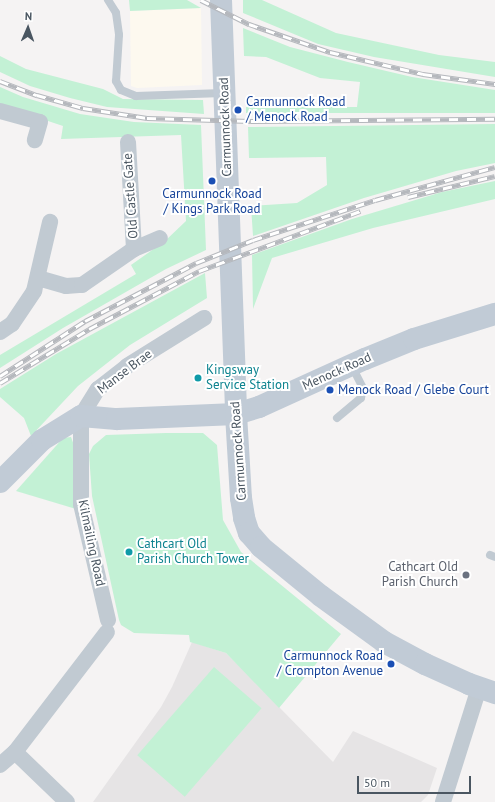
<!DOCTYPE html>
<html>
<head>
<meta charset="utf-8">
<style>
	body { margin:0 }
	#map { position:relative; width:495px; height:802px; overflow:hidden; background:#f5f3f3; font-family:"PT Sans",sans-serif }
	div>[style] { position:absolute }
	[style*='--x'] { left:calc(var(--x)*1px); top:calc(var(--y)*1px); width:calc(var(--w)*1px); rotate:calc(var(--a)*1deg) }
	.commercial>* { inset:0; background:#fdf9ef }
	.education>* { inset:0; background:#e6e4e5 }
	.green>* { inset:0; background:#c3f1d5; transform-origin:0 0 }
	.lane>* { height:8px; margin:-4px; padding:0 4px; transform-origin:4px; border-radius:4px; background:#c1cad2 }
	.street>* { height:16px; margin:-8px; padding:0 8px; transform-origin:8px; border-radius:8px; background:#c1cad2 }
	.secondary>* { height:22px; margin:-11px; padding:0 11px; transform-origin:11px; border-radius:11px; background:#c1cbd6 }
	.rail>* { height:4.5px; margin-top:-2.25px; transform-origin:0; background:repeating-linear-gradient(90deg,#fff 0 9px,#b5b8bd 0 18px); box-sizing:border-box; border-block:1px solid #b5b8bd }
	.dots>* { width:11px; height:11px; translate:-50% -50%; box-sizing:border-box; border:2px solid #fff; border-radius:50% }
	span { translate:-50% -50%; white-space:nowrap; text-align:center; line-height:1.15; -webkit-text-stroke:4px #fff; paint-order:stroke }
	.transit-label { font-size:13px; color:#164399 }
	.left { translate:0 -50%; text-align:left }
	.right { translate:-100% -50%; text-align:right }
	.street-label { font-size:13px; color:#4a5661 }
	.culture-label { font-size:13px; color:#0d838f }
	.worship-label { font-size:13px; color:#5b616d }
	.north { position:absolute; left:8px; top:8px; width:40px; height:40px; -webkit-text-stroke:3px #fff; paint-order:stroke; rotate:2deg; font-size:11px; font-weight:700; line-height:16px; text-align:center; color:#4a5661 }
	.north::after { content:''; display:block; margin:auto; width:14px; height:18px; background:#4a5661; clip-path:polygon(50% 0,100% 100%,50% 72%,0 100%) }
	.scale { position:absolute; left:357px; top:776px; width:114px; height:18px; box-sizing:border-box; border:2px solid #4a5661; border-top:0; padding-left:5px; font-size:12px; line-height:14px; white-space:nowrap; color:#4a5661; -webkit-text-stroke:3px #fff; paint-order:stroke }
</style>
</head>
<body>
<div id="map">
	<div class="commercial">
		<i style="clip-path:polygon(201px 8px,202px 85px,137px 88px,131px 86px,130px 11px)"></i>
	</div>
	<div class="education">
		<i style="clip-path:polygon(192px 642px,226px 653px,333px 762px,353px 731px,437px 768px,428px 795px,421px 802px,93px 802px,161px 707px,172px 687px)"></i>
	</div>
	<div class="green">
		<i style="clip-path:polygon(129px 0,187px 0,201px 8px,130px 11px)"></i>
		<i style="clip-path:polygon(243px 0,262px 0,336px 33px,439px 55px,495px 62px,495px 77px,374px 57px,318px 44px,243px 13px)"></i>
		<i style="clip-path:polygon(243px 28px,290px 47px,348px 62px,412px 77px,495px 90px,495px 113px,246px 113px,246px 107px,357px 107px,360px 82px,320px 78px,266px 57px,244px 56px)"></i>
		<i style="clip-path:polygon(0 56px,26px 69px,103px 89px,123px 99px,203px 100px,204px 114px,107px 107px,70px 98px,30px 86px,0 72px)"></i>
		<i style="clip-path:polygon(0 87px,23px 97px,80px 114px,134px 122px,201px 125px,206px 250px,166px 269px,63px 328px,0 368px,0 355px,136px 274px,131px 265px,165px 241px,186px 221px,181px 135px,61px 139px,63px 126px,0 105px)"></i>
		<i style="clip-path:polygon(495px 124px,495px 163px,456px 171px,364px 198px,253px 236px,251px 206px,297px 203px,327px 185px,326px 157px,249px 158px,248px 127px)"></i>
		<i style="clip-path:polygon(495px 181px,495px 199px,373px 228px,272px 258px,253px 309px,252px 255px,352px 219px,442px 192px)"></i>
		<i style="clip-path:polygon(205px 273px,207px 298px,130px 345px,78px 386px,31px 436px,24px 418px,0 397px,0 389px,56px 354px)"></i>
		<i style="clip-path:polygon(166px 433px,203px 433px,217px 445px,223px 520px,241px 552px,341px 634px,279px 708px,226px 653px,190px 642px,189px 635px,134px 633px,121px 625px,119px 620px,92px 496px,89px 454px,93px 446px,106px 435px)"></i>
		<i style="clip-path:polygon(71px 437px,75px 448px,76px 509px,16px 491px,63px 438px)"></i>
		<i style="left:214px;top:667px;width:63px;height:117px;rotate:41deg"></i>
	</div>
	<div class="lane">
		<i style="--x:108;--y:0;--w:15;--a:58"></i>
		<i style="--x:116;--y:13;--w:22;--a:82"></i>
		<i style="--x:119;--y:35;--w:46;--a:93.7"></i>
		<i style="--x:116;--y:81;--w:10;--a:61"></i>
		<i style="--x:121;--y:90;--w:16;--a:22"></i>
		<i style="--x:136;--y:96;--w:87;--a:-2"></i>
		<i style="--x:337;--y:418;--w:31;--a:-40"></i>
		<i style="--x:361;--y:398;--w:10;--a:-79"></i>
		<i style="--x:363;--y:388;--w:25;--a:-117"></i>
		<i style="--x:490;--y:555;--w:5;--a:22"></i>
	</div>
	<div class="street">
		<i style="--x:0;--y:111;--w:41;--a:15.4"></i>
		<i style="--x:40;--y:122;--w:19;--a:106"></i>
		<i style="--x:128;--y:142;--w:107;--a:86.8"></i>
		<i style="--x:38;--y:278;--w:29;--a:16"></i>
		<i style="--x:66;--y:286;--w:16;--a:-4"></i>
		<i style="--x:82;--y:285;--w:63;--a:-34.7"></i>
		<i style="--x:134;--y:249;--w:28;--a:-23"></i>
		<i style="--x:0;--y:332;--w:14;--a:-34"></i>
		<i style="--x:12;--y:324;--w:40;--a:-56"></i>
		<i style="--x:34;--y:291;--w:71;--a:-76.9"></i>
		<i style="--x:108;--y:620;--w:119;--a:-103.1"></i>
		<i style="--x:81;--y:504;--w:88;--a:-90"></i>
		<i style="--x:81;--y:416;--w:32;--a:-58"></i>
		<i style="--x:98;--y:389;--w:37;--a:-38"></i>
		<i style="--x:127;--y:366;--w:91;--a:-31.9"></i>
		<i style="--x:15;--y:752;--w:72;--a:43.9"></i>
		<i style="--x:0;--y:765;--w:20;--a:-41"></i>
		<i style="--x:15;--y:752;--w:151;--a:-52.5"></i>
		<i style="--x:443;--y:802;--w:120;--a:-72.5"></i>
	</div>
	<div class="secondary">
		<i style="--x:221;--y:0;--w:414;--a:87.9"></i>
		<i style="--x:236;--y:414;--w:84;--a:86.6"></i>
		<i style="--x:241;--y:498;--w:20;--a:81"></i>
		<i style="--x:244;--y:518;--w:16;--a:72"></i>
		<i style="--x:249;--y:533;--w:18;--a:49"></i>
		<i style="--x:261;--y:547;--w:77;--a:39.2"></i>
		<i style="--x:321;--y:596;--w:78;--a:36.1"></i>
		<i style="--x:384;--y:642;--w:47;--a:28.2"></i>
		<i style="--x:425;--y:664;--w:48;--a:24.4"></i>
		<i style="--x:469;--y:684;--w:28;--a:19"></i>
		<i style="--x:0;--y:482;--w:59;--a:-45"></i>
		<i style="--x:42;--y:440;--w:46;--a:-31.6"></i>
		<i style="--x:81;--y:416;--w:36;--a:5"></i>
		<i style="--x:117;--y:419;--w:119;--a:-2.4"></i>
		<i style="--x:236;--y:414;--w:24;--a:-17"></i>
		<i style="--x:259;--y:407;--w:116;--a:-24.4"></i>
		<i style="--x:365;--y:359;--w:53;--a:-22.2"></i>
		<i style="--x:414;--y:339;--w:85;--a:-17.2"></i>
	</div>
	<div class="rail">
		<i style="--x:201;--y:0;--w:54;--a:26.6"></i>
		<i style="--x:249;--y:24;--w:86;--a:19.1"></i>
		<i style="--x:330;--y:52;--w:96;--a:13.3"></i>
		<i style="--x:423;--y:74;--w:73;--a:7.9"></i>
		<i style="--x:0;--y:81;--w:40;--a:21"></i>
		<i style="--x:37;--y:95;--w:48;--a:15.8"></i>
		<i style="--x:83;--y:108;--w:65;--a:8.9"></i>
		<i style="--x:147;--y:118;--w:104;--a:1.7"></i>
		<i style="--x:251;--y:121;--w:244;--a:-0.5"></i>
		<i style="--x:408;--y:197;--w:89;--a:-13.6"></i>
		<i style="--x:0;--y:376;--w:101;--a:-32.9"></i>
		<i style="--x:85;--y:321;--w:125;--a:-27.6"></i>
		<i style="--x:196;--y:263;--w:61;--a:-22"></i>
		<i style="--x:253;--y:240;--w:128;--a:-18.2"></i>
		<i style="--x:375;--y:200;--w:124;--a:-15.4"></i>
		<i style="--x:0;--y:383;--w:104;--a:-31.2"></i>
		<i style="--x:89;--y:329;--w:124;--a:-27.8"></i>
		<i style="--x:199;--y:271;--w:172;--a:-20.4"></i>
	</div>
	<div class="dots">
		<i style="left:238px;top:110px;background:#1a4fb4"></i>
		<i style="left:212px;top:181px;background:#1a4fb4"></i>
		<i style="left:198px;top:378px;background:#0f9aa8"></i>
		<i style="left:330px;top:390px;background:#1a4fb4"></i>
		<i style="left:129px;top:552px;background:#0f9aa8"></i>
		<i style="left:466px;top:575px;background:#6b7280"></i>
		<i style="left:391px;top:664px;background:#1a4fb4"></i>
	</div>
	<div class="transit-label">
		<span class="left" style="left:246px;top:110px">Carmunnock Road<br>/ Menock Road</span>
		<span style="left:212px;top:202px">Carmunnock Road<br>/ Kings Park Road</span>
		<span class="left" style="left:338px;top:390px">Menock Road / Glebe Court</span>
		<span class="right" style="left:383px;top:664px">Carmunnock Road<br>/ Crompton Avenue</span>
	</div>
	<div class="street-label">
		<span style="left:226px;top:127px;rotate:-92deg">Carmunnock Road</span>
		<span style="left:131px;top:196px;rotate:-94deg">Old Castle Gate</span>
		<span style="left:125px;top:372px;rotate:-37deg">Manse Brae</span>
		<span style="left:337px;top:372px;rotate:-24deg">Menock Road</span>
		<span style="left:239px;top:451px;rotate:-94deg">Carmunnock Road</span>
		<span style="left:91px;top:543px;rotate:78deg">Kilmailing Road</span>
	</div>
	<div class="culture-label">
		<span class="left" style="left:206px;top:378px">Kingsway<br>Service Station</span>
		<span class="left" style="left:137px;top:552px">Cathcart Old<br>Parish Church Tower</span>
	</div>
	<div class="worship-label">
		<span class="right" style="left:458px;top:575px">Cathcart Old<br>Parish Church</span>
	</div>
	<div class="north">N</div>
	<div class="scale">50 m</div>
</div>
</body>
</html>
